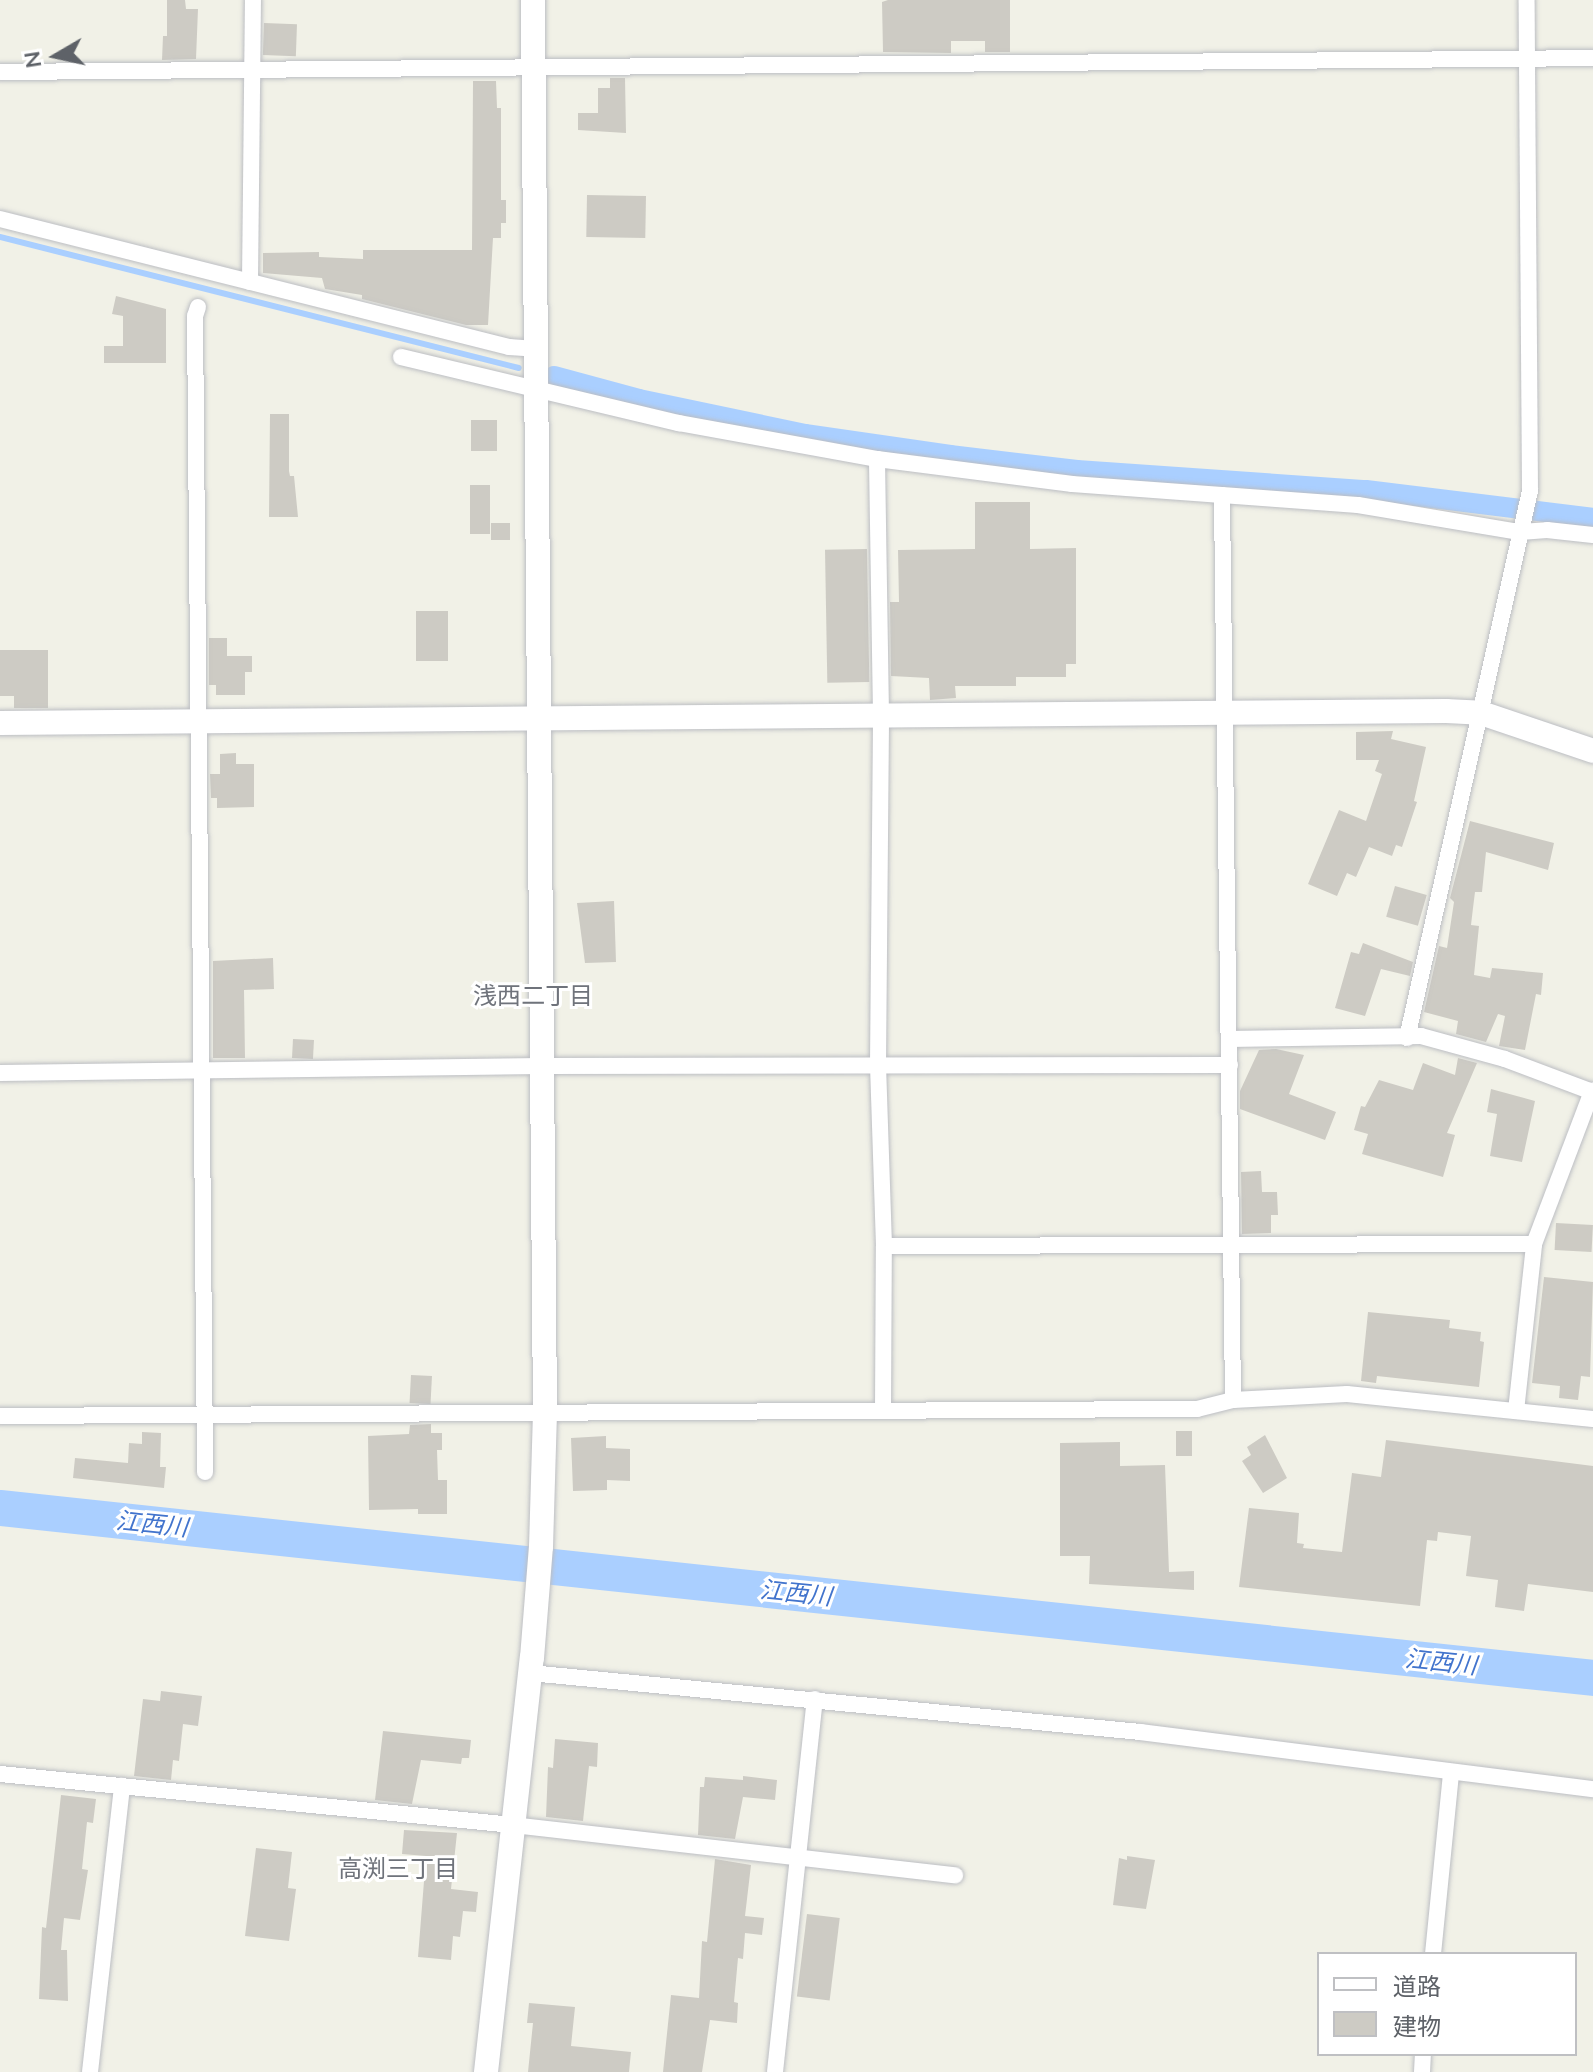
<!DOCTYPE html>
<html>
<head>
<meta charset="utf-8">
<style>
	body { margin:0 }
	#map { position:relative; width:1593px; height:2072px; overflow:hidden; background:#f1f1e7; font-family:Mulish,"Noto Sans JP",sans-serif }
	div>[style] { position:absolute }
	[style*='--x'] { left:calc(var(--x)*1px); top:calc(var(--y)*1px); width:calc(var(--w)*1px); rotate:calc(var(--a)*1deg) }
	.stream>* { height:6px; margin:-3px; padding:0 3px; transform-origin:3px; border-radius:3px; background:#aacfff }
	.canal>* { height:20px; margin:-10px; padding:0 10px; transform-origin:10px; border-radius:10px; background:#aacfff }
	.river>* { height:36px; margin:-18px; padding:0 18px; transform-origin:18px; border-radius:18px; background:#aacfff }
	.building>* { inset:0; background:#cdcbc4; transform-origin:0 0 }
	.roads { filter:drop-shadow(0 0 2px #bcbec3) drop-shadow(0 0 2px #bcbec3) }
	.street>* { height:16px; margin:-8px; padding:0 8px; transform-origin:8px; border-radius:8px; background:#fff }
	.secondary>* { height:24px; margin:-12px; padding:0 12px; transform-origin:12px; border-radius:12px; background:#fff }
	span { translate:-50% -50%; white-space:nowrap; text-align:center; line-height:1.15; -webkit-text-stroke:6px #fff; paint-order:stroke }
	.neighbourhood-label { font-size:24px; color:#6f737b }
	.water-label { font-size:24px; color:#4274cd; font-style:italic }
	.legend { position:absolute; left:1317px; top:1952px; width:260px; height:104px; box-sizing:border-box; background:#fff; border:2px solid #bfc0c3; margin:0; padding:10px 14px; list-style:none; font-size:24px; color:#5e6268 }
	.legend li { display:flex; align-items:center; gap:16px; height:40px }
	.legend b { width:40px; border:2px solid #bfc0c3 }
	.north { position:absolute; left:16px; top:16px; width:80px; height:80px; -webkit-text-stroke:6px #fff; paint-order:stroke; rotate:261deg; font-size:22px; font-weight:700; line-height:32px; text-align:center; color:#5e6268 }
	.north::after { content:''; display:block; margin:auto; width:28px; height:36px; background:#5e6268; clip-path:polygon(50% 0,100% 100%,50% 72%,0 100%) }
</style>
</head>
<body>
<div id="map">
	<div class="stream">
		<i style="--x:0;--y:237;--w:535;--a:14.17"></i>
	</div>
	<div class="canal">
		<i style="--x:554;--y:376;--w:88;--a:15.1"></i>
		<i style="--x:639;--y:399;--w:170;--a:11.9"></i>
		<i style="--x:805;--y:434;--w:147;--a:8.2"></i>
		<i style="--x:950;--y:455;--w:128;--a:6.7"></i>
		<i style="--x:1077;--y:470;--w:290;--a:4"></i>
		<i style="--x:1366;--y:490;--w:229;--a:7"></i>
	</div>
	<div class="river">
		<i style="--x:0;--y:1508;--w:1602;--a:6.09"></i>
	</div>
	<div class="building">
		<i style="clip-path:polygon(167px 0,185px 0,186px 9px,198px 9px,196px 59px,162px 60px,163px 36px,167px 36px)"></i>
		<i style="clip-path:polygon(888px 0,1010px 0,1010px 52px,985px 52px,985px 41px,951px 41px,951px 53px,883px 52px,882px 2px)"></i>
		<i style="left:264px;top:23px;width:33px;height:32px;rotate:2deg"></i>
		<i style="clip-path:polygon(610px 78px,625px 78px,626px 133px,578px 130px,578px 113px,598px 113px,598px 88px,610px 88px)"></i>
		<i style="clip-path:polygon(473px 81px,496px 81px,497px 108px,501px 108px,501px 200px,506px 200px,506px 223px,501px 223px,501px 238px,493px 238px,488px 325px,466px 325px,362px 299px,362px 295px,325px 289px,322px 278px,263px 273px,263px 253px,319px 252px,319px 257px,363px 259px,363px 250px,472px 250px)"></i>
		<i style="left:587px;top:195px;width:59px;height:42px;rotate:1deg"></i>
		<i style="clip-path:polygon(116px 296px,166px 309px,166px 363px,104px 363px,104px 346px,123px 346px,123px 316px,112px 314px)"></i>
		<i style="clip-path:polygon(270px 414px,289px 414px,289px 471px,290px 476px,294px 476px,298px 517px,269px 517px)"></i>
		<i style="left:471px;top:420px;width:26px;height:31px"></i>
		<i style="left:490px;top:485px;width:49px;height:20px;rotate:90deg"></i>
		<i style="clip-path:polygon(975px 502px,1030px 502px,1030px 549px,1076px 548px,1076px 664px,1066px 664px,1066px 677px,1016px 677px,1016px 686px,955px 686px,956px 698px,930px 700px,929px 678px,891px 676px,890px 602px,899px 602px,898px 550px,975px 549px)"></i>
		<i style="left:510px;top:523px;width:17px;height:19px;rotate:90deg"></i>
		<i style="left:867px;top:549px;width:133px;height:42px;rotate:89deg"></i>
		<i style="left:416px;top:611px;width:32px;height:50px"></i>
		<i style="clip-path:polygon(209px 638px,227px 638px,227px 656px,252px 656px,252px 672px,245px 672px,245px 695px,216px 695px,216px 685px,209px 685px)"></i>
		<i style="clip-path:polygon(0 650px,48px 650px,48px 708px,14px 708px,14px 696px,0 696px)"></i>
		<i style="clip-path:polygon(1393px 731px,1391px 739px,1426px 747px,1414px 801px,1417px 802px,1402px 847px,1396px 845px,1392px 856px,1369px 847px,1356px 877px,1347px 873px,1337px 896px,1308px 884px,1339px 810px,1366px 821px,1382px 774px,1375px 771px,1379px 760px,1356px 760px,1356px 732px)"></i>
		<i style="clip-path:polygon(236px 753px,236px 764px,254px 764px,254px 807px,217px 808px,217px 798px,211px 798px,210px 774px,220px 774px,220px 754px)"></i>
		<i style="clip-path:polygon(1470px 821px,1554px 843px,1548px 870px,1486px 852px,1482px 892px,1475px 892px,1473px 908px,1471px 925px,1479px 926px,1474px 975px,1490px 978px,1492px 968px,1543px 973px,1541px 995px,1536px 994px,1525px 1050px,1499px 1046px,1505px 1016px,1498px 1014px,1486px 1042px,1456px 1034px,1458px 1021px,1424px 1012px,1439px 946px,1447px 948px,1454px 902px,1450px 898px)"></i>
		<i style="left:1395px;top:886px;width:33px;height:32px;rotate:16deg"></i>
		<i style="clip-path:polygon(614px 901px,616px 962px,585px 963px,577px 903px)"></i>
		<i style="clip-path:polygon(1363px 943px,1413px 962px,1410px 976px,1381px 969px,1365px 1016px,1335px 1008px,1351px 952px,1359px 954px)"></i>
		<i style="clip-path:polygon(273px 958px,274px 989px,244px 990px,245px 1058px,213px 1058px,213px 961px)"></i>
		<i style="left:293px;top:1039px;width:21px;height:19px;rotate:3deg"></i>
		<i style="clip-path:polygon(1276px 1049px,1304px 1055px,1289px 1094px,1336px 1112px,1325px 1140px,1240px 1109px,1240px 1091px,1259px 1050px)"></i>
		<i style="clip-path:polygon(1458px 1058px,1477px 1063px,1447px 1133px,1455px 1135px,1443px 1177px,1362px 1154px,1368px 1134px,1354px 1130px,1361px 1106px,1365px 1107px,1379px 1080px,1413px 1090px,1423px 1063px,1455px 1075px)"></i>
		<i style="clip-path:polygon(1491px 1089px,1535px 1101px,1522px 1162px,1490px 1156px,1497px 1114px,1487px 1112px)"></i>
		<i style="clip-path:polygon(1261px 1171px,1262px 1192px,1277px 1192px,1278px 1215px,1271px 1215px,1271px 1233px,1242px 1234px,1241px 1172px)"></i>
		<i style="left:1556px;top:1223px;width:37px;height:27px;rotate:3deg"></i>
		<i style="clip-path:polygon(1544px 1277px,1593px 1282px,1590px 1377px,1581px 1376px,1578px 1400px,1559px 1398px,1560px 1386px,1532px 1383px)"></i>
		<i style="clip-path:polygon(1368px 1312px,1450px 1320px,1449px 1328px,1481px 1332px,1480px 1341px,1484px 1342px,1479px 1387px,1377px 1376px,1376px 1383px,1361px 1381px)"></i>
		<i style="left:411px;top:1375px;width:21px;height:28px;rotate:3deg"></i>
		<i style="clip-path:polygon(431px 1424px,431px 1433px,442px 1433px,442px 1450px,437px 1450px,438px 1480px,447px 1480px,447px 1514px,418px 1514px,418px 1509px,369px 1510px,368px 1436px,409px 1434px,410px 1425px)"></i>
		<i style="left:1176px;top:1431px;width:16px;height:25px"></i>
		<i style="clip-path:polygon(142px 1432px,161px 1433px,160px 1467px,166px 1467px,164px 1488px,73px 1478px,75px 1458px,128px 1463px,129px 1443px,142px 1444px)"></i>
		<i style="clip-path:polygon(1265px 1435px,1287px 1478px,1263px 1493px,1242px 1461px,1251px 1455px,1247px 1447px)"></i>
		<i style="clip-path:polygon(606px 1436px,606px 1448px,630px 1449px,630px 1481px,607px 1480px,607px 1490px,573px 1491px,571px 1438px)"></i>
		<i style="clip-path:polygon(1386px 1440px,1593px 1466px,1593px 1592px,1528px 1584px,1524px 1611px,1495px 1607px,1498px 1580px,1466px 1576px,1471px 1536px,1438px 1532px,1437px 1541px,1427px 1540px,1420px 1606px,1239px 1587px,1249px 1508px,1299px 1513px,1297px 1543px,1304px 1544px,1303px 1548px,1342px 1552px,1352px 1473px,1381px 1477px)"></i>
		<i style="clip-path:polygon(1120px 1442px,1120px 1466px,1165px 1465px,1169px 1572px,1194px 1571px,1194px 1590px,1089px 1584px,1090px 1556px,1060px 1556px,1060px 1443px)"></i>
		<i style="clip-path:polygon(161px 1691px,202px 1696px,198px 1726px,183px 1724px,179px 1761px,173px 1760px,171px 1780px,134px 1776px,143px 1699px,160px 1701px)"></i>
		<i style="clip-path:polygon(383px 1731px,471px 1740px,469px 1758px,462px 1758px,461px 1764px,421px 1760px,412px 1804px,375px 1800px)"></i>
		<i style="clip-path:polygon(555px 1739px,598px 1743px,597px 1767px,589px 1766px,583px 1821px,546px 1817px,548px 1767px,553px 1768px)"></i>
		<i style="clip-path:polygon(743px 1776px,777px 1780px,775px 1800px,743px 1797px,735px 1839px,698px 1835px,700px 1787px,704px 1787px,705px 1777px,743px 1780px)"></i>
		<i style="clip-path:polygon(61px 1795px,96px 1799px,93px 1823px,87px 1822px,82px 1869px,88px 1870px,80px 1920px,64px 1918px,61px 1950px,67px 1950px,68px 2001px,39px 1999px,42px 1927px,46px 1928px)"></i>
		<i style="clip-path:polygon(404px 1830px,457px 1833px,451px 1889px,478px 1892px,476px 1912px,463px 1911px,460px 1937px,453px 1936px,451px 1960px,418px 1957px,426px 1856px,402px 1854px)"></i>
		<i style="clip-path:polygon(256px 1848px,292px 1852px,288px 1888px,296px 1889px,289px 1941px,245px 1936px)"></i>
		<i style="clip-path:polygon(1127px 1856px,1155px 1860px,1146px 1909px,1113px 1905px,1119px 1858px,1127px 1860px)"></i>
		<i style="clip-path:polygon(715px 1859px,751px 1865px,745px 1916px,764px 1918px,762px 1935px,745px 1933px,743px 1959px,738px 1958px,734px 2002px,738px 2003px,737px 2023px,710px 2020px,702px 2072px,663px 2072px,671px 1995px,699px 1998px,702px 1941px,707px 1942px)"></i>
		<i style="left:807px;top:1914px;width:33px;height:83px;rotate:7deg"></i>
		<i style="clip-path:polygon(529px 2003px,575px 2007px,571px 2046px,631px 2052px,629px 2072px,528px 2072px,533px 2023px,527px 2023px)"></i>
	</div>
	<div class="roads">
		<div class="street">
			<i style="--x:0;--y:72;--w:1593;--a:-0.5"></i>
			<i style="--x:0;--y:219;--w:525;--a:14.12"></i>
			<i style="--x:509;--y:347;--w:27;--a:4"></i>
			<i style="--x:250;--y:282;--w:282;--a:-89.4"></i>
			<i style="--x:198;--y:307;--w:9;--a:108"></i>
			<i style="--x:195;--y:316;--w:1156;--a:89.5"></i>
			<i style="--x:401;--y:357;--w:286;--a:13.4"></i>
			<i style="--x:679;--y:423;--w:201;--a:10.3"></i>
			<i style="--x:1407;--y:1038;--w:561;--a:-77.33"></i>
			<i style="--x:1530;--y:491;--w:491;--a:-90.4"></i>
			<i style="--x:1229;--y:1039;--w:192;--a:-0.9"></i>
			<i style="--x:1421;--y:1036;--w:87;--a:15.3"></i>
			<i style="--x:1505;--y:1059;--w:94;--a:20.6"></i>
			<i style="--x:0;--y:1073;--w:541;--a:-0.74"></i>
			<i style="--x:541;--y:1066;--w:689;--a:-0.08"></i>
			<i style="--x:884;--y:1246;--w:650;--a:-0.18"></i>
			<i style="--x:1233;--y:1400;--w:905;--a:-90.7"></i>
			<i style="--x:1222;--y:495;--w:136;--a:4.2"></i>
			<i style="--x:1358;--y:505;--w:164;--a:9.5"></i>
			<i style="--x:1520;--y:532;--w:27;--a:-4"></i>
			<i style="--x:1547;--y:530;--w:46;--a:6.2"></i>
			<i style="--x:883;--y:1411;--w:165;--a:-89.7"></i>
			<i style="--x:884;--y:1246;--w:181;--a:-91.9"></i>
			<i style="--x:878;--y:1065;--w:350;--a:-89.5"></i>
			<i style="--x:881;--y:715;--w:256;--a:-90.9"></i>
			<i style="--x:877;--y:459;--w:197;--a:7.3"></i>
			<i style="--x:1072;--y:484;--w:150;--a:4.2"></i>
			<i style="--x:1516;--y:1411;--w:168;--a:-83.8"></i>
			<i style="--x:1534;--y:1244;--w:164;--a:-69.2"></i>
			<i style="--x:0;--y:1416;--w:1197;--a:-0.34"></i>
			<i style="--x:1197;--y:1409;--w:37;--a:-14"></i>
			<i style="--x:1233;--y:1400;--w:114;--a:-3"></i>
			<i style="--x:1347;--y:1394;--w:247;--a:5.8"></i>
			<i style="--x:530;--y:1673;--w:613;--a:5.52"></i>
			<i style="--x:1140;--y:1732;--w:457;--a:7.2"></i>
			<i style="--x:0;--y:1774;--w:516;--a:5.68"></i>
			<i style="--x:513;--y:1825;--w:445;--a:6.5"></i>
			<i style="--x:1433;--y:1954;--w:181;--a:-84.3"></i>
			<i style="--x:90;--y:2072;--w:288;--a:-83.6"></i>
			<i style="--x:775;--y:2072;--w:375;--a:-83.9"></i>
			<i style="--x:1422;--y:2072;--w:18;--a:-87"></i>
		</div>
		<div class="secondary">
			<i style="--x:0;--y:723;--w:1446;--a:-0.48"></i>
			<i style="--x:1446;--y:711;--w:35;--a:3"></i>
			<i style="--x:1481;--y:713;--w:118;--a:18.7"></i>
			<i style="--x:486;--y:2072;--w:417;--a:-83.7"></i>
			<i style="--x:532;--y:1658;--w:111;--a:-85.4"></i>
			<i style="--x:541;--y:1547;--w:133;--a:-88.3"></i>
			<i style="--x:545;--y:1414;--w:1414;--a:-90.49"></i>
		</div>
	</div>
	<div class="neighbourhood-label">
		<span style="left:533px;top:996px">浅西二丁目</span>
		<span style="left:398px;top:1869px">高渕三丁目</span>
	</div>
	<div class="water-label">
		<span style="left:152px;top:1524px;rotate:6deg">江西川</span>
		<span style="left:796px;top:1593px;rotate:6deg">江西川</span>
		<span style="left:1441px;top:1662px;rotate:6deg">江西川</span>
	</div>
	<ul class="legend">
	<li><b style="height:10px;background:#fff"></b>道路</li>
	<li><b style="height:22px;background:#cdcbc4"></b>建物</li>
	</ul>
	<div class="north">N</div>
</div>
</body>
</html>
